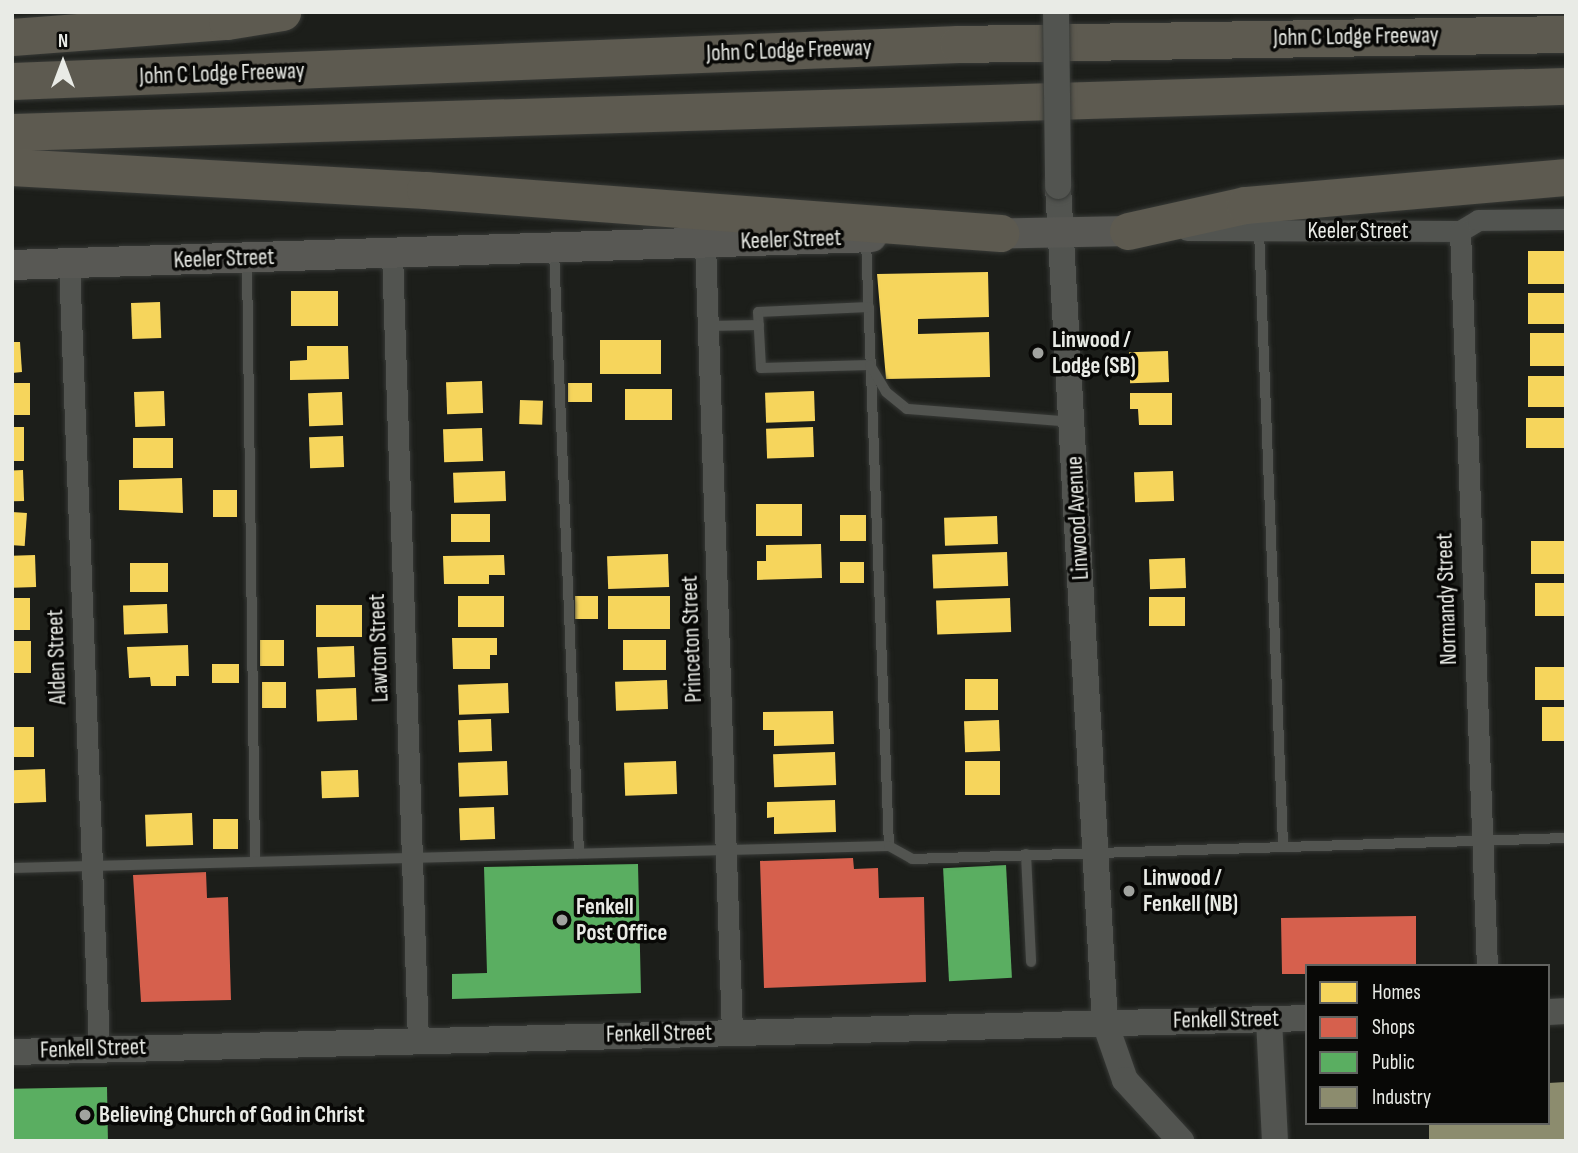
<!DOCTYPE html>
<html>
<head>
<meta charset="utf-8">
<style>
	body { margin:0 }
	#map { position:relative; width:1578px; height:1153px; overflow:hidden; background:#1c1e1a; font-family:"Sofia Sans Condensed",sans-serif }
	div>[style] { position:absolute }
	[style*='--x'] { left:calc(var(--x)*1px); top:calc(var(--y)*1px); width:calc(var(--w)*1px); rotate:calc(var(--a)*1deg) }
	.homes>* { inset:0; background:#f6d55c; transform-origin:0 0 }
	.shops>* { inset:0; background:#d6604d }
	.public>* { inset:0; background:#5aae61; transform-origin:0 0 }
	.industry>* { inset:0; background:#8c8c6e }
	.roads { filter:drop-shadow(0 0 2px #373936) drop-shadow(0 0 2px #373936) }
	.service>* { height:10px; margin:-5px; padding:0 5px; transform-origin:5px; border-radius:5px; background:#525450 }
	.minor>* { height:21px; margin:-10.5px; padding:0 10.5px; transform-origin:10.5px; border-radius:10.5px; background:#525450 }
	.tertiary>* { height:26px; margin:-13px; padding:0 13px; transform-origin:13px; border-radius:13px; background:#525450 }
	.secondary>* { height:30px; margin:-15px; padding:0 15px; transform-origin:15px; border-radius:15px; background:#585854 }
	.motorway>* { height:37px; margin:-18.5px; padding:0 18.5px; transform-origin:18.5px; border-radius:18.5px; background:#5d5a50 }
	.bridges { filter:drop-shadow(0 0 2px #373936) drop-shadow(0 0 2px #373936) }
	.tertiary-bridge>* { height:26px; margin:-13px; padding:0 13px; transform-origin:13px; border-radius:13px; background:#525450 }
	.dots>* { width:19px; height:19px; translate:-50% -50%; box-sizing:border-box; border:4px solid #080806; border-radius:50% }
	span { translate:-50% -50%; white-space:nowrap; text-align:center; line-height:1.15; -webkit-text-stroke:7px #080806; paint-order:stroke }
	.street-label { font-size:23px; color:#e9ebe6 }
	.poi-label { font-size:23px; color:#e9ebe6; font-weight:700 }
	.left { translate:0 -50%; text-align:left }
	.frame { position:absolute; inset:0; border:14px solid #e9ebe6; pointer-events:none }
	.legend { position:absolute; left:1305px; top:964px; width:245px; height:161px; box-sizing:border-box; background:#080806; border:2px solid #626360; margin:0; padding:9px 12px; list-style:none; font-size:21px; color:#e9ebe6 }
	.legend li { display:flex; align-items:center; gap:14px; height:35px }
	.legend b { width:35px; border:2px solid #626360 }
	.north { position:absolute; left:28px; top:28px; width:70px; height:70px; -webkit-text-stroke:5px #080806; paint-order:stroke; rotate:0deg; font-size:19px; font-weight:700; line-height:28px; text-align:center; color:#e9ebe6 }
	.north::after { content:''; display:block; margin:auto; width:24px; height:32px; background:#e9ebe6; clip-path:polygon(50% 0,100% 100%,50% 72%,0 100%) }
</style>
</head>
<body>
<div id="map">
	<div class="homes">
		<i style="left:1528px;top:251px;width:38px;height:33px"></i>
		<i style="clip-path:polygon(988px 272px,989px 317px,918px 319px,918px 334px,989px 332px,990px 377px,886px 379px,877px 274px)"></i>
		<i style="left:291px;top:291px;width:47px;height:35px"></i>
		<i style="left:1566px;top:293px;width:31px;height:38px;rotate:90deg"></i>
		<i style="left:160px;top:302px;width:36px;height:29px;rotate:88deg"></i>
		<i style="left:1566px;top:333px;width:33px;height:36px;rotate:90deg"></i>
		<i style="left:600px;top:340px;width:61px;height:34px"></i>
		<i style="clip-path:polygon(12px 342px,20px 342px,22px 372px,12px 373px)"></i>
		<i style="clip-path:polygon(307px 346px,348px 346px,349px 379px,290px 380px,290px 361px,307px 360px)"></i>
		<i style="left:1168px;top:351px;width:31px;height:39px;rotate:88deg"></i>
		<i style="left:1566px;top:376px;width:31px;height:38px;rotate:90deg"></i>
		<i style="left:482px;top:381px;width:32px;height:36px;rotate:88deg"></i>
		<i style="left:30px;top:383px;width:32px;height:18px;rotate:90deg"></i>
		<i style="left:568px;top:383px;width:24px;height:19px"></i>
		<i style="left:625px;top:389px;width:47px;height:31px"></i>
		<i style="left:164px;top:391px;width:35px;height:30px;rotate:88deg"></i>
		<i style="left:814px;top:391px;width:30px;height:49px;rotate:88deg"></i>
		<i style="left:342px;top:392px;width:33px;height:34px;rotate:88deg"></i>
		<i style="clip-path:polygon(1130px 393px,1172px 393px,1172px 425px,1139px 425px,1138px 409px,1130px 409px)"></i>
		<i style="left:520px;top:400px;width:23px;height:24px;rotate:2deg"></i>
		<i style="left:1526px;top:418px;width:40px;height:30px"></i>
		<i style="left:12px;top:427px;width:12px;height:34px"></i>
		<i style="left:813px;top:427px;width:30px;height:47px;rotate:88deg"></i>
		<i style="left:482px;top:428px;width:33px;height:39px;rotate:88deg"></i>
		<i style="left:343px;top:436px;width:31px;height:34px;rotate:88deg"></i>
		<i style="left:173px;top:438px;width:30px;height:40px;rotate:90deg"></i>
		<i style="left:23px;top:470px;width:31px;height:11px;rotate:88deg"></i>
		<i style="left:505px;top:471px;width:30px;height:52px;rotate:88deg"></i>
		<i style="left:1173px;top:471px;width:30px;height:39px;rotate:88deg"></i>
		<i style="clip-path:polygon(182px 478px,183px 513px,119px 510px,119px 480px)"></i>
		<i style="left:213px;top:490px;width:24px;height:27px"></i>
		<i style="left:802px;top:504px;width:32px;height:46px;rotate:90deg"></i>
		<i style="left:12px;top:512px;width:15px;height:33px;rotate:4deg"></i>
		<i style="left:451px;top:514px;width:39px;height:28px"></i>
		<i style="left:840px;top:515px;width:26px;height:26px"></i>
		<i style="left:997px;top:516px;width:28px;height:53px;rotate:88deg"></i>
		<i style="left:1566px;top:541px;width:33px;height:35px;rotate:90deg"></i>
		<i style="clip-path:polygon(821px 544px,822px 578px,757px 580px,757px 561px,766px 561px,766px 545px)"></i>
		<i style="left:1007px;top:552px;width:34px;height:75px;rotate:88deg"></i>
		<i style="left:668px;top:554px;width:33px;height:61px;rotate:88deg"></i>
		<i style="left:35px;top:555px;width:32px;height:23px;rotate:88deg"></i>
		<i style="clip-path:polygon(504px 555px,505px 575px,489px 575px,489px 584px,444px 584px,443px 556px)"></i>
		<i style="left:1185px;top:558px;width:30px;height:36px;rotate:88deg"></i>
		<i style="left:840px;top:562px;width:24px;height:21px"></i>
		<i style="left:168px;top:563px;width:29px;height:38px;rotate:90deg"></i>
		<i style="left:1566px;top:583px;width:33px;height:31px;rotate:90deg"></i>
		<i style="left:458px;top:596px;width:46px;height:31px"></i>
		<i style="left:598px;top:596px;width:23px;height:23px;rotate:90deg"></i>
		<i style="left:670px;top:596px;width:33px;height:62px;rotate:90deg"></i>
		<i style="left:1185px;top:597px;width:29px;height:36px;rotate:90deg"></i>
		<i style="left:30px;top:598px;width:32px;height:18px;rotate:90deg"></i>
		<i style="left:1010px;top:598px;width:34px;height:74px;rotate:88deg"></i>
		<i style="left:167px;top:604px;width:29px;height:44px;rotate:88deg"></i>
		<i style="left:316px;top:605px;width:46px;height:32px"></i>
		<i style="clip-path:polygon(452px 638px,497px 638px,497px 655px,490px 655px,490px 669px,453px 669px)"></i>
		<i style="left:260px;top:640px;width:24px;height:26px"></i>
		<i style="left:623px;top:640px;width:43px;height:30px"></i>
		<i style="left:12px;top:641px;width:19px;height:32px"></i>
		<i style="clip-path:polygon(188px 645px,189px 676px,176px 676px,176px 686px,151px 686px,150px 677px,129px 678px,127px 647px)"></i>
		<i style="left:354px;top:646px;width:31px;height:37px;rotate:88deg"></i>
		<i style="left:239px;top:664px;width:19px;height:27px;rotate:90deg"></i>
		<i style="left:1535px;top:667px;width:31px;height:33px"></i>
		<i style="left:998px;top:679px;width:31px;height:33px;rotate:90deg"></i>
		<i style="left:667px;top:680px;width:29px;height:52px;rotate:88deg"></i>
		<i style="left:262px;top:682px;width:24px;height:26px"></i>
		<i style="left:508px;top:683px;width:30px;height:50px;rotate:88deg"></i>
		<i style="left:356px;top:688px;width:32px;height:40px;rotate:88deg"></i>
		<i style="left:1542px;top:707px;width:24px;height:34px"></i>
		<i style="clip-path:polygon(833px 711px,834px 744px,774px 746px,774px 730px,763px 730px,763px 712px)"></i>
		<i style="left:491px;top:719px;width:32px;height:33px;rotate:88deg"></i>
		<i style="left:999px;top:720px;width:31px;height:35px;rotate:88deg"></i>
		<i style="left:34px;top:727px;width:30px;height:22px;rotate:90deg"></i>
		<i style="left:835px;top:752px;width:33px;height:62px;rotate:88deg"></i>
		<i style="left:507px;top:761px;width:34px;height:49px;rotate:88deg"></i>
		<i style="left:676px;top:761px;width:33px;height:52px;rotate:88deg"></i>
		<i style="left:965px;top:761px;width:35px;height:34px"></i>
		<i style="left:45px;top:769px;width:33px;height:33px;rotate:88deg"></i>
		<i style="left:358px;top:770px;width:27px;height:37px;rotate:88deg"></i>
		<i style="clip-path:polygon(835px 800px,836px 832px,774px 834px,774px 817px,767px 818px,767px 802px)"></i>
		<i style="left:494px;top:807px;width:32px;height:35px;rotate:88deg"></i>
		<i style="left:192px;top:813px;width:32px;height:47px;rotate:88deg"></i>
		<i style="left:213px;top:819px;width:25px;height:30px"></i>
	</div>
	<div class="shops">
		<i style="clip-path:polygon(853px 858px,854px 869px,878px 868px,879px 898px,924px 897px,926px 982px,764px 988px,760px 861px)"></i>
		<i style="clip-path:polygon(206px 872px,207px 898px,228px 897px,231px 1000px,141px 1002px,133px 875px)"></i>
		<i style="clip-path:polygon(1416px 916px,1416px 966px,1307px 966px,1307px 974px,1282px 974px,1281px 918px)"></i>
	</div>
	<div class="public">
		<i style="clip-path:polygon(638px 864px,641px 993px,452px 999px,452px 974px,487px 973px,484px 867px)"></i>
		<i style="left:1006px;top:865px;width:113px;height:63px;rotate:87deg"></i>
		<i style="left:107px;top:1087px;width:54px;height:94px;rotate:89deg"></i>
	</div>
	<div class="industry">
		<i style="clip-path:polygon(1566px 1082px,1566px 1141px,1429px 1141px,1429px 1123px,1548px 1123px,1548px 1083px)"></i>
	</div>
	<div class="roads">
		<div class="service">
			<i style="--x:1259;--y:231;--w:614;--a:87.76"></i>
			<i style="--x:866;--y:240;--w:606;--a:87.83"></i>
			<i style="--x:554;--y:251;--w:603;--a:87.62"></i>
			<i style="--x:247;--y:261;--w:598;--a:89.23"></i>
			<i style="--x:869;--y:307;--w:111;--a:177.4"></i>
			<i style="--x:758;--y:312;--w:56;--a:86.9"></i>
			<i style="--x:761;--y:368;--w:109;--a:-1.6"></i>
			<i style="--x:870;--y:365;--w:31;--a:59"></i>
			<i style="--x:886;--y:392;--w:27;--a:39"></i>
			<i style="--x:907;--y:409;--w:165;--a:4.5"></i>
			<i style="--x:708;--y:326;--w:51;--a:-1.1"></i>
			<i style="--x:1026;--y:854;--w:108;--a:87.3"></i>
			<i style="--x:12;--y:868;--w:877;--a:-1.44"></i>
			<i style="--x:889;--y:846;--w:26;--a:29"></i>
			<i style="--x:912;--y:859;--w:654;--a:-1.84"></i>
		</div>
		<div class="minor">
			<i style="--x:1187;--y:230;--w:273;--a:0.2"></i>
			<i style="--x:1460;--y:231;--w:21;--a:-31"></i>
			<i style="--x:1478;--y:220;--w:88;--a:-0.7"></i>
			<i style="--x:1460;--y:231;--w:735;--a:87.9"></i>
			<i style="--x:705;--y:243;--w:789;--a:88.04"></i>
			<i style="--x:392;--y:253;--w:787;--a:88.11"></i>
			<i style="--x:69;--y:264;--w:786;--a:87.81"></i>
		</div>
		<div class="tertiary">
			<i style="--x:1058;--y:186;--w:838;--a:86.79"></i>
			<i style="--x:1105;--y:1023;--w:60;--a:70.7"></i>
			<i style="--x:1125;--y:1080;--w:83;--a:47.4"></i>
			<i style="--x:1548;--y:1012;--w:18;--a:-3"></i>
			<i style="--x:1269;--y:1019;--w:122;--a:87.2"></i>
			<i style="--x:12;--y:1052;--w:1295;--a:-1.5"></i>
		</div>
		<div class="secondary">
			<i style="--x:978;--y:234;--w:150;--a:-1.1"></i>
			<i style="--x:12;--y:265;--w:860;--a:-1.86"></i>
		</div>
		<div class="motorway">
			<i style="--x:12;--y:37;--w:216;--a:-4.3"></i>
			<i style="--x:227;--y:21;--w:56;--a:-9.3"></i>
			<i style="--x:12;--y:81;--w:947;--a:-2.24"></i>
			<i style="--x:958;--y:44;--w:608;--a:-0.94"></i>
			<i style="--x:12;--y:132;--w:1555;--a:-1.7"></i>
			<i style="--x:12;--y:167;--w:414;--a:3.2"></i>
			<i style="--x:425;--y:190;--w:577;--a:4.28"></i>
			<i style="--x:1128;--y:231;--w:120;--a:-12.5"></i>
			<i style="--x:1245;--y:205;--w:322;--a:-5"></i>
		</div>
	</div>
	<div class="bridges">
		<div class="tertiary-bridge">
			<i style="--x:1056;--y:12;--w:174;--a:89.3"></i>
		</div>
	</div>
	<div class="dots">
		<i style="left:1038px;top:353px;background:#a1a39f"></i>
		<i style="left:1129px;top:891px;background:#a1a39f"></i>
		<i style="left:562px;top:920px;background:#a1a39f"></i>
		<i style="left:85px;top:1115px;background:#a1a39f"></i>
	</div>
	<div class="street-label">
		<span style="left:1356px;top:37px;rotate:-1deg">John C Lodge Freeway</span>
		<span style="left:789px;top:51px;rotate:-2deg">John C Lodge Freeway</span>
		<span style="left:222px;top:74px;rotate:-2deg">John C Lodge Freeway</span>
		<span style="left:1358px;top:231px">Keeler Street</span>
		<span style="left:791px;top:240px;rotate:-2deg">Keeler Street</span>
		<span style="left:224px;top:259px;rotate:-2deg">Keeler Street</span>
		<span style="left:1078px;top:518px;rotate:-93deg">Linwood Avenue</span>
		<span style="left:1447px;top:599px;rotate:-92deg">Normandy Street</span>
		<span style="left:692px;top:639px;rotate:-92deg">Princeton Street</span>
		<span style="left:379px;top:648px;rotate:-92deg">Lawton Street</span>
		<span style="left:57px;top:657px;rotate:-92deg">Alden Street</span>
		<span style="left:1226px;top:1020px;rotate:-1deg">Fenkell Street</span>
		<span style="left:659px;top:1034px;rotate:-1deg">Fenkell Street</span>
		<span style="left:93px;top:1049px;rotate:-2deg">Fenkell Street</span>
	</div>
	<div class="poi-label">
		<span class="left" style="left:1052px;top:353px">Linwood /<br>Lodge (SB)</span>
		<span class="left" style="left:1143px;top:891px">Linwood /<br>Fenkell (NB)</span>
		<span class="left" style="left:576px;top:920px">Fenkell<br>Post Office</span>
		<span class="left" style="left:99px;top:1115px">Believing Church of God in Christ</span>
	</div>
	<div class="frame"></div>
	<ul class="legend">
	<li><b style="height:19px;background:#f6d55c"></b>Homes</li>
	<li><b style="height:19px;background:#d6604d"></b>Shops</li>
	<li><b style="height:19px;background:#5aae61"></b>Public</li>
	<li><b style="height:19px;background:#8c8c6e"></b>Industry</li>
	</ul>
	<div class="north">N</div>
</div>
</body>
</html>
